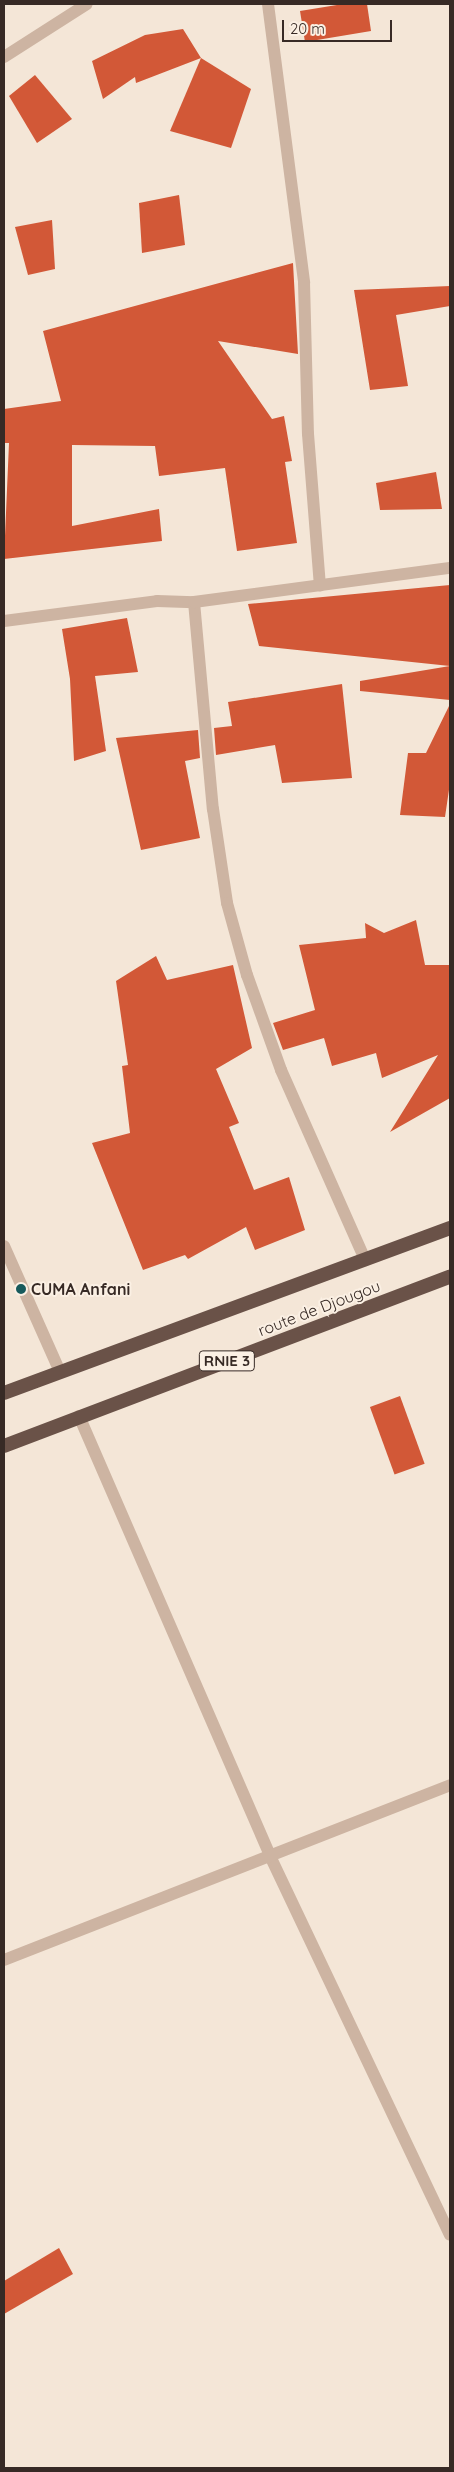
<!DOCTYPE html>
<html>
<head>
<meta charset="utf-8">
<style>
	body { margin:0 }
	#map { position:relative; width:454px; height:2472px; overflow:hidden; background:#f4e6d7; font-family:Quicksand,sans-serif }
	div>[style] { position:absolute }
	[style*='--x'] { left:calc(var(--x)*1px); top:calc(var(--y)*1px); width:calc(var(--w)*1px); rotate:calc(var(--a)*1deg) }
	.building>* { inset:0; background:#d25837; transform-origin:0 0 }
	.minor>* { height:12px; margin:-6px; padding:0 6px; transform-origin:6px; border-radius:6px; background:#cdb4a2 }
	.trunk>* { height:14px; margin:-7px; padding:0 7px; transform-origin:7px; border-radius:7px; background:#6a5248 }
	.dots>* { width:14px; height:14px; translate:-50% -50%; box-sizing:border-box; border:2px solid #fbf0e4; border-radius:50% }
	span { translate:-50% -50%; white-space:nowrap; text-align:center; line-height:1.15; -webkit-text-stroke:4px #fbf0e4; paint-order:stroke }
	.shield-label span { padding:1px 4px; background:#fbf0e4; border:1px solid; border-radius:4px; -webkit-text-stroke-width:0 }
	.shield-label { font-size:15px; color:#372a25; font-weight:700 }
	.poi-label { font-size:16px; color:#372a25; font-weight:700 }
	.left { translate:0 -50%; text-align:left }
	.street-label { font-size:16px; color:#372a25 }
	.frame { position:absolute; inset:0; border:5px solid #372a25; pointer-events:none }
	.scale { position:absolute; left:282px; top:20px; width:110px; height:22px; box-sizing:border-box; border:2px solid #372a25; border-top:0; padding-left:6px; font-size:15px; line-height:18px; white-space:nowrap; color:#372a25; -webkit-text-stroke:4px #fbf0e4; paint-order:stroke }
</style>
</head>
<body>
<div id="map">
	<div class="building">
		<i style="clip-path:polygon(343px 4px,367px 4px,371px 31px,305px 42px,300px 11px)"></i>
		<i style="clip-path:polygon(183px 29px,201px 58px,136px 83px,135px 77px,103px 99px,92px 61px,145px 35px)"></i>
		<i style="clip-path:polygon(201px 58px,251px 89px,231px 148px,170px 131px)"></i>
		<i style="clip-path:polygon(35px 75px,72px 119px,37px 143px,9px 96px)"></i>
		<i style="clip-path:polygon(179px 195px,185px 245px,142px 253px,139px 203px)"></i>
		<i style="clip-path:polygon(52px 220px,55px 269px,28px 275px,15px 227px)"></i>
		<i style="clip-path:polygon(293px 263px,298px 354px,218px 341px,272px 419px,284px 416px,292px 461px,285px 462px,297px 543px,237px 551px,225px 468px,159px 476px,155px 446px,72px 445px,72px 526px,159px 509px,162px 541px,4px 559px,9px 443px,4px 443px,4px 409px,61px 401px,43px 331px)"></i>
		<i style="clip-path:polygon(450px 286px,450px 306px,396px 315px,408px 386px,370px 390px,354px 290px)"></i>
		<i style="clip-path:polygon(436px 472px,442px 509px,380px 510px,376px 483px)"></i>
		<i style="clip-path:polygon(450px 585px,450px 700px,360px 691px,360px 681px,450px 666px,259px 646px,248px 604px)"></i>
		<i style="clip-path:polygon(127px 618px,138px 672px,95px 676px,106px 751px,74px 761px,70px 679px,62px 629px)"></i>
		<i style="clip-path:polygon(342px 684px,352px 778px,282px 783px,275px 745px,216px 755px,214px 728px,232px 726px,228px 702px)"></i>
		<i style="clip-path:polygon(450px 704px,450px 783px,445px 817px,400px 815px,408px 753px,426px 753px)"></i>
		<i style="clip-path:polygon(198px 730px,200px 758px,185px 761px,200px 838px,141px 850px,116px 738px)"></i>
		<i style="clip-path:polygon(416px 920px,425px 965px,450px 965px,450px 1098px,390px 1132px,438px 1055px,382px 1078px,376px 1053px,332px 1066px,324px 1038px,283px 1050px,273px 1023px,315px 1010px,299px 945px,366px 938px,365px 923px,384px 933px)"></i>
		<i style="clip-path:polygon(156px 956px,167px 980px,233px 965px,252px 1048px,216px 1069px,239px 1123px,229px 1127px,254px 1190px,289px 1177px,305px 1230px,255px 1250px,246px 1227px,188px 1259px,185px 1255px,143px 1270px,92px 1143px,130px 1133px,122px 1066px,128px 1065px,116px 981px)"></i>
		<i style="left:400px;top:1396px;width:72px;height:32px;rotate:70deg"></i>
		<i style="clip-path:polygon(59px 2248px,73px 2274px,4px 2314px,4px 2281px)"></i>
	</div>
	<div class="minor">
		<i style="--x:268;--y:4;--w:281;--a:82.6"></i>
		<i style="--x:304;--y:283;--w:151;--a:88.5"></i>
		<i style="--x:308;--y:434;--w:152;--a:85.5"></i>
		<i style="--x:4;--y:57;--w:98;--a:-32.6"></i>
		<i style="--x:194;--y:602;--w:208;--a:84.8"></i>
		<i style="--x:213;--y:809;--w:95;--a:81.5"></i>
		<i style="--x:227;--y:903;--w:75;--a:74.5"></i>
		<i style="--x:247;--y:975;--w:101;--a:70.3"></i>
		<i style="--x:281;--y:1070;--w:208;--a:66.1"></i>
		<i style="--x:4;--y:621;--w:154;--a:-7.4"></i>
		<i style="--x:157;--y:601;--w:37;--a:2"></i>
		<i style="--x:194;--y:602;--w:258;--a:-7.6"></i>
		<i style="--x:4;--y:1246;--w:138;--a:66"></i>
		<i style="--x:79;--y:1416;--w:482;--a:66.5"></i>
		<i style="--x:271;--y:1858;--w:417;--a:64.6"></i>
		<i style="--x:4;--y:1960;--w:479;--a:-21.4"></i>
	</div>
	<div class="trunk">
		<i style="--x:4;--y:1393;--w:476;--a:-20.3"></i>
		<i style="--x:4;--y:1446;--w:477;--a:-20.8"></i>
	</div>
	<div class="dots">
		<i style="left:21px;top:1289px;background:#175a5c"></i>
	</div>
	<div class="shield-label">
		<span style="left:227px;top:1361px">RNIE 3</span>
	</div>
	<div class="poi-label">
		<span class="left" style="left:31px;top:1289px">CUMA Anfani</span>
	</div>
	<div class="street-label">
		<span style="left:319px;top:1308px;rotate:-21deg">route de Djougou</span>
	</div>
	<div class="frame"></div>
	<div class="scale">20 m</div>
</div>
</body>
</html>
